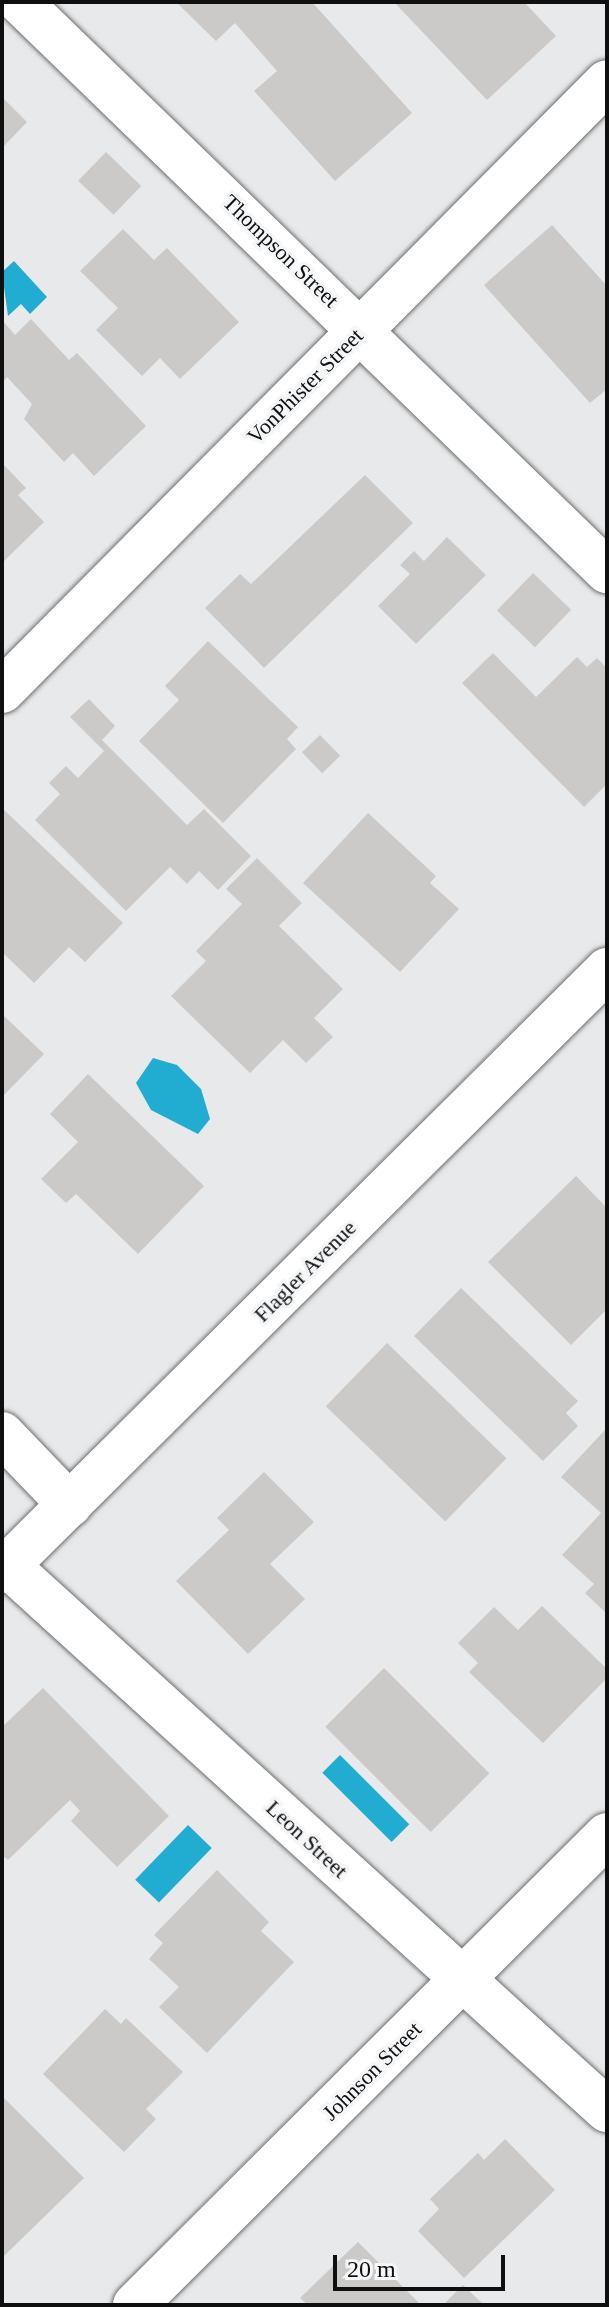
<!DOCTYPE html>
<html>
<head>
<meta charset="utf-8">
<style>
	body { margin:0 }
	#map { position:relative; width:609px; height:2307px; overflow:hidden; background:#e7e9ea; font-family:Georgia,serif }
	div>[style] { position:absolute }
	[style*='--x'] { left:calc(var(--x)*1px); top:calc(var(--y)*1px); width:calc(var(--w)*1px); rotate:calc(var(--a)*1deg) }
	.water>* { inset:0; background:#21acd2; transform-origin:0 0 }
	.building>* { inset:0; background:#cbcac9; transform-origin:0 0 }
	.roads { filter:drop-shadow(0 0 2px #6d6e6f) drop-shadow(0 0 2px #6d6e6f) }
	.minor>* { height:44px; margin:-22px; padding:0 22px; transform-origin:22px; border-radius:22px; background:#fff }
	.tertiary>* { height:44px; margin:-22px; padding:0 22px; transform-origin:22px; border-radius:22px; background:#fff }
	span { translate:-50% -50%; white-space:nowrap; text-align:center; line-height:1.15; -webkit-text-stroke:7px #f4f6f7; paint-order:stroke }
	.street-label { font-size:22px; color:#0f0f10 }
	.frame { position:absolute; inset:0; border:4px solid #0f0f10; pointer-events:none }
	.scale { position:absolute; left:333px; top:2255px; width:172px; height:36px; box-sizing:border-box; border:4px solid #0f0f10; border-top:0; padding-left:10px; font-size:24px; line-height:28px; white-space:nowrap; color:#0f0f10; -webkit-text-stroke:6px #f4f6f7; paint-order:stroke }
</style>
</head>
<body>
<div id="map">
	<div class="water">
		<i style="clip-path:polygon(14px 261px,47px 297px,30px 314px,21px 304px,8px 316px,2px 272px)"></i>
		<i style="clip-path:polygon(153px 1058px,177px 1065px,201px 1089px,210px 1119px,198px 1134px,151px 1110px,136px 1083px)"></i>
		<i style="left:340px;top:1755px;width:98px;height:25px;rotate:45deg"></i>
		<i style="left:188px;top:1825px;width:33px;height:76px;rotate:44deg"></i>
	</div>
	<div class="building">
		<i style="clip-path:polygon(176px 2px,312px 2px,412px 113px,335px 181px,254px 91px,277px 71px,235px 23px,216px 41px)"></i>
		<i style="clip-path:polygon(394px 2px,524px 2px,556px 36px,487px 100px)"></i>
		<i style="clip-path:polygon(2px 97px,27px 122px,2px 148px)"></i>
		<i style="left:106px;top:152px;width:49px;height:40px;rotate:44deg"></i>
		<i style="clip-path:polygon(552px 225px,607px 286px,607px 389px,590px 403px,484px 285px)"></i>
		<i style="clip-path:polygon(123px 229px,154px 260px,167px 248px,239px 322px,180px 379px,160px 358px,142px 376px,96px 330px,118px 308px,80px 271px)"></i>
		<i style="clip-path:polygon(31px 319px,69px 360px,77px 353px,146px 426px,94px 476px,73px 453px,64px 462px,24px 419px,32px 404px,7px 377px,2px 383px,2px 320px,15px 335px)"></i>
		<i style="clip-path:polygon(2px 463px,26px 488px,18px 495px,44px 522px,2px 563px)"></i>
		<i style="clip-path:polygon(365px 475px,413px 523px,264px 668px,205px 608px,240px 574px,251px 584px)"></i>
		<i style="clip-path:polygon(447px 537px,486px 575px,416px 644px,378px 606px,410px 574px,400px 565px,414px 551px,424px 561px)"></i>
		<i style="left:533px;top:573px;width:53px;height:52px;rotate:44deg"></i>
		<i style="clip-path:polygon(208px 641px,298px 727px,287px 739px,296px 749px,223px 823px,139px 741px,179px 700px,165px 686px)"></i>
		<i style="clip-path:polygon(493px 653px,536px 697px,577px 657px,587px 667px,597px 658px,607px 668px,607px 784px,584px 807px,462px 683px)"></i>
		<i style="clip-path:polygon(89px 699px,115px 726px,102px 740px,187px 825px,204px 809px,251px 856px,218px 890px,199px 871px,187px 884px,170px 867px,126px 911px,35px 820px,60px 794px,49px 783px,66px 766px,78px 778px,104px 751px,70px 717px)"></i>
		<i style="left:320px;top:735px;width:29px;height:25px;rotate:46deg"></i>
		<i style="clip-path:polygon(2px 808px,123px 923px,85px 962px,69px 947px,34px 983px,2px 952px)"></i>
		<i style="clip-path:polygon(368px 813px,436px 876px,430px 883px,459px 909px,400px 972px,303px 883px)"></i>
		<i style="clip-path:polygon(257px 858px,302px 903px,279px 926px,343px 989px,314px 1018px,333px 1037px,306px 1063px,283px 1040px,250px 1073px,171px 996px,206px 961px,196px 951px,242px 904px,226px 889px)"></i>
		<i style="clip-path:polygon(2px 1014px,44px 1054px,4px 1095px,2px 1092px)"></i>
		<i style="clip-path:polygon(88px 1074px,204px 1186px,138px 1254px,76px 1194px,66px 1203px,41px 1179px,78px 1142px,50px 1114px)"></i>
		<i style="clip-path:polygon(576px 1176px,607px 1208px,607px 1309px,571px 1345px,488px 1262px)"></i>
		<i style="clip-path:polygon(461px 1288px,578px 1401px,566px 1413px,578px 1426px,543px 1461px,414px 1336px)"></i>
		<i style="left:387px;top:1343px;width:166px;height:88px;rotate:44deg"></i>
		<i style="clip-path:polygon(605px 1430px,607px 1433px,607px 1614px,585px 1593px,594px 1584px,562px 1555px,601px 1513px,561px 1477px)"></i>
		<i style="clip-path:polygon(264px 1472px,314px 1522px,270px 1564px,305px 1599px,248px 1654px,176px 1581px,229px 1530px,217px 1518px)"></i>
		<i style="clip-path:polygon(542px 1606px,607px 1669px,607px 1678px,543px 1743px,469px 1672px,478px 1663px,458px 1643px,494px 1607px,518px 1630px)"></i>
		<i style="left:384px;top:1668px;width:149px;height:83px;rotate:45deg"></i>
		<i style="clip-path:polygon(43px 1688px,169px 1816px,117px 1867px,71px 1821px,80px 1811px,70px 1800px,8px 1860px,2px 1855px,2px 1727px)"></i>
		<i style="clip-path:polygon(217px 1870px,269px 1922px,261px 1931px,294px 1962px,207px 2053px,159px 2007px,179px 1987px,149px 1959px,163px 1943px,154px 1935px)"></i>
		<i style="clip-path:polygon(105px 2009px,121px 2024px,126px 2018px,183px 2072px,146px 2109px,156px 2119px,124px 2152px,43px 2074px)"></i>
		<i style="clip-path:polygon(2px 2096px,84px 2178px,2px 2258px)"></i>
		<i style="clip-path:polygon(505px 2139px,555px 2190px,464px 2278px,418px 2231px,439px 2209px,430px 2199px,478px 2153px,484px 2160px)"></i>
		<i style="clip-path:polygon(358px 2242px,421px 2305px,308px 2305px,300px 2298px)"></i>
		<i style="clip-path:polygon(463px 2285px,484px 2305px,443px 2305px)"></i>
	</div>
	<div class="roads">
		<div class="minor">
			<i style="--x:20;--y:2;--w:818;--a:44.11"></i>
			<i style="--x:2;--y:691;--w:858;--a:-45.19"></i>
			<i style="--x:2;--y:1434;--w:98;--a:46.2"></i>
			<i style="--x:8;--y:1566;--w:809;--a:42.25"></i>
			<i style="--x:135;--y:2305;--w:666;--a:-44.88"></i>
		</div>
		<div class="tertiary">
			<i style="--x:2;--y:1571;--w:853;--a:-44.81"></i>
		</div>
	</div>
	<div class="street-label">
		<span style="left:281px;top:251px;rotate:44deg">Thompson Street</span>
		<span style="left:305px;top:386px;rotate:-45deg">VonPhister Street</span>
		<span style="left:305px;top:1271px;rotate:-45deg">Flagler Avenue</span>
		<span style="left:307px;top:1839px;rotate:43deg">Leon Street</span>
		<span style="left:372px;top:2071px;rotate:-45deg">Johnson Street</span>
	</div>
	<div class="frame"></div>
	<div class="scale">20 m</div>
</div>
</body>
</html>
